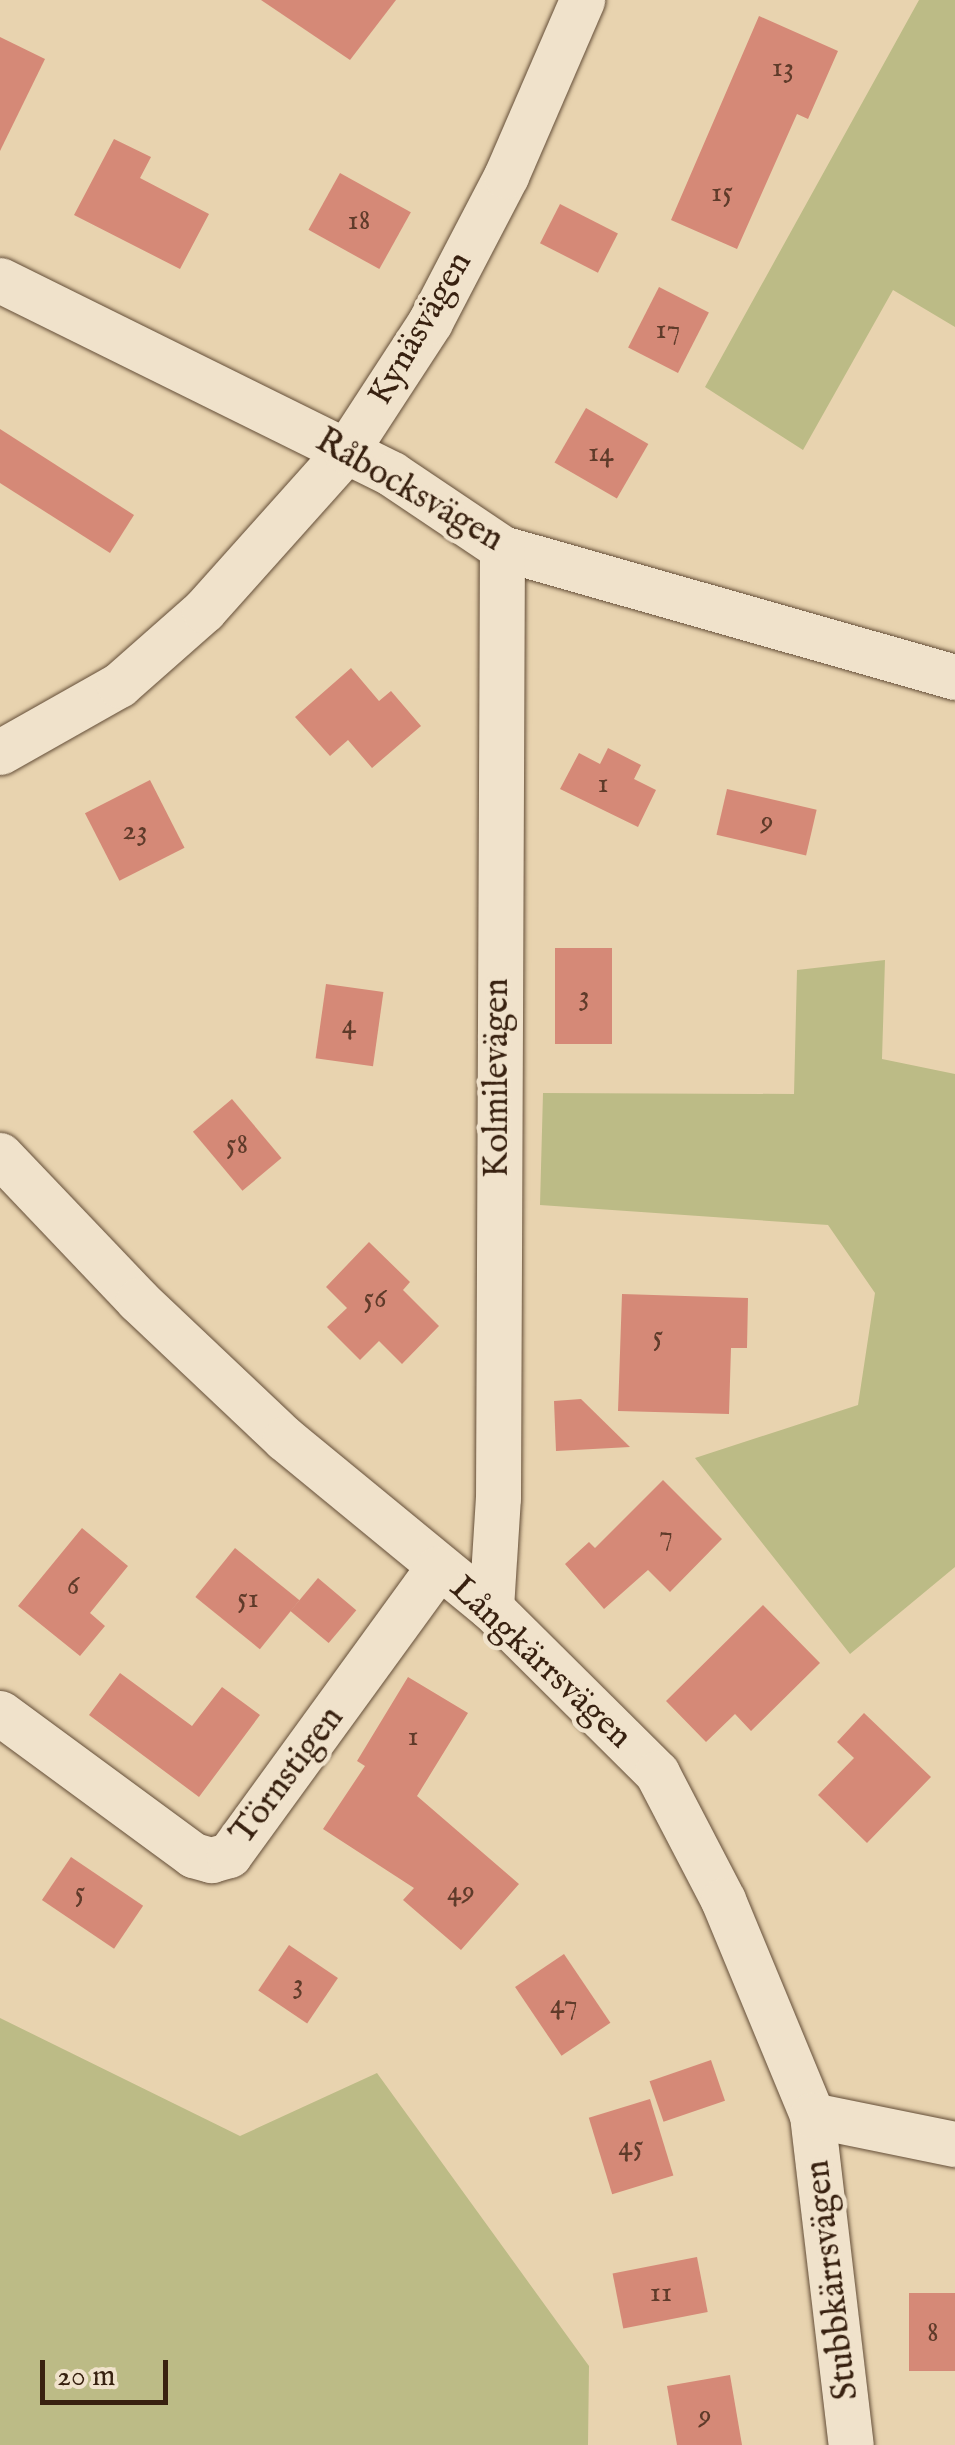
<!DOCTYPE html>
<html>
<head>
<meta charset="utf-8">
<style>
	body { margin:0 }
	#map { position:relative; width:955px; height:2445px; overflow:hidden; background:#e8d3af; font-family:"IM FELL English",serif }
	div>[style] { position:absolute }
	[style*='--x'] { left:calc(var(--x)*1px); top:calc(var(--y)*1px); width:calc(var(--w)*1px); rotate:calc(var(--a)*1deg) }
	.green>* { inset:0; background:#bcbb86 }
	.building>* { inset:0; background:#d58977; transform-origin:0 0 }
	.roads { filter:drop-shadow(0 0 2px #644e38) drop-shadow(0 0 2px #644e38) }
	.minor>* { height:45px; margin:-22.5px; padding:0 22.5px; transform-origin:22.5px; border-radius:22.5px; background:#f0e2cb }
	span { translate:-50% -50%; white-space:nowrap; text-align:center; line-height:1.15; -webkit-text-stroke:9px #f0e2cb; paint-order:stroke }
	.number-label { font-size:30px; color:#5f3b2a }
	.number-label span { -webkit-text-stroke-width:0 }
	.street-label { font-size:35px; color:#382110 }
	.scale { position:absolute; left:40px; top:2360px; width:128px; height:45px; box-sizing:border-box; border:5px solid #382110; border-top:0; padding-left:12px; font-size:30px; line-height:35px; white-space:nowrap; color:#382110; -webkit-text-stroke:8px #f0e2cb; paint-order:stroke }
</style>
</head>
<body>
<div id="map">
	<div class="green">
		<i style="clip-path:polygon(919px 0,955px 0,955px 327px,893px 290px,803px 450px,705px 387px)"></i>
		<i style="clip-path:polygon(885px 960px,882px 1059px,955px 1074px,955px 1567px,850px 1654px,695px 1458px,858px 1405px,875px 1293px,828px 1225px,540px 1205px,543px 1093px,794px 1094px,797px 970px)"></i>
		<i style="clip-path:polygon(0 2018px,240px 2136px,377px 2073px,589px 2366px,588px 2445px,0 2445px)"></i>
	</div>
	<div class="building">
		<i style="clip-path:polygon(261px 0,396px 0,350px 60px)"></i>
		<i style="clip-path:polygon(759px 16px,838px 51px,808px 119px,797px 114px,737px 249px,671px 220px)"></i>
		<i style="clip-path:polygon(0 37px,45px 59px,0 151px)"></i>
		<i style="clip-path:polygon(114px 139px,151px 157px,140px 178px,209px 214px,180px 269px,74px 215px)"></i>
		<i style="left:340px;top:173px;width:81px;height:65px;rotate:29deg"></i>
		<i style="left:560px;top:204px;width:65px;height:44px;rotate:27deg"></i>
		<i style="left:659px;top:287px;width:56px;height:68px;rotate:27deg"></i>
		<i style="left:586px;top:408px;width:72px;height:63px;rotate:30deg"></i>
		<i style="clip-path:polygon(0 429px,134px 515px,110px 553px,0 483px)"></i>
		<i style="clip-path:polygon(351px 668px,379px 701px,391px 691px,421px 726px,372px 768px,348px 740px,330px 756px,295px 717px)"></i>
		<i style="clip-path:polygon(608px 748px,641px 765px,634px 779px,656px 790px,638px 827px,560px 789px,579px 753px,600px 764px)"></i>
		<i style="left:150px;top:780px;width:76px;height:73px;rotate:63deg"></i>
		<i style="left:727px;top:789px;width:92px;height:47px;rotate:13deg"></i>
		<i style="left:555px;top:948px;width:57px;height:96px"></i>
		<i style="left:326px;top:984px;width:58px;height:75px;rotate:8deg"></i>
		<i style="left:232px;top:1099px;width:77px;height:51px;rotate:50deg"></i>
		<i style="clip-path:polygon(369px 1242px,410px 1282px,403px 1290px,439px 1326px,402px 1364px,379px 1341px,360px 1360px,327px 1327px,347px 1308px,326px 1287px)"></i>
		<i style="clip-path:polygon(622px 1294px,748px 1298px,747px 1348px,731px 1348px,729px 1414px,618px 1411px)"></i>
		<i style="clip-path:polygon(581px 1399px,630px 1447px,556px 1451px,554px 1401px)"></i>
		<i style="clip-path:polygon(663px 1480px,722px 1539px,670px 1592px,648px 1570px,604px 1609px,565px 1564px,589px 1542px,595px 1548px)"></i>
		<i style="clip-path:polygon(82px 1528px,128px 1566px,90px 1613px,105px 1626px,80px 1656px,18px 1606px)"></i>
		<i style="left:235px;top:1548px;width:83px;height:63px;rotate:39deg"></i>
		<i style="left:318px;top:1578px;width:50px;height:43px;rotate:40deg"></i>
		<i style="clip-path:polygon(763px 1605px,820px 1663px,751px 1731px,735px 1714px,706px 1742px,666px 1701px)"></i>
		<i style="clip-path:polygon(120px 1673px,192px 1726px,222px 1687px,260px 1715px,199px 1797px,89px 1715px)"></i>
		<i style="clip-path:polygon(408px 1677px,468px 1713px,417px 1796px,519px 1884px,461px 1950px,403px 1900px,414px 1888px,323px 1829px,365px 1766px,357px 1761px)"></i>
		<i style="clip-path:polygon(864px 1713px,931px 1777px,867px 1843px,818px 1795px,854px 1758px,837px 1742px)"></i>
		<i style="left:71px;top:1857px;width:87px;height:52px;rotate:34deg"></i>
		<i style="left:289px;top:1945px;width:59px;height:55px;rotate:34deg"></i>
		<i style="left:564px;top:1954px;width:83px;height:59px;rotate:56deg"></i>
		<i style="left:711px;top:2060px;width:43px;height:65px;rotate:71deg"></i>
		<i style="left:650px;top:2099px;width:80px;height:64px;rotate:73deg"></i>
		<i style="left:697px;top:2257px;width:56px;height:86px;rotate:79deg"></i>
		<i style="left:955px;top:2293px;width:78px;height:46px;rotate:90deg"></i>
		<i style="clip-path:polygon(730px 2375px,742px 2445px,677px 2445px,667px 2386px)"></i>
	</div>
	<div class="roads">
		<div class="minor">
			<i style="--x:0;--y:280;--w:437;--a:26.3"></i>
			<i style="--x:392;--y:474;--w:133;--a:33.9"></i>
			<i style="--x:502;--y:548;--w:471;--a:15.9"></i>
			<i style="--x:0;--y:752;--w:137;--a:-29.4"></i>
			<i style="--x:119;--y:685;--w:113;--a:-41.4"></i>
			<i style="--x:204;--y:610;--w:213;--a:-48.2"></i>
			<i style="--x:346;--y:451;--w:154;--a:-56.9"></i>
			<i style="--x:430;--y:322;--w:165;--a:-62.5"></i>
			<i style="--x:506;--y:176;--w:192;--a:-66.6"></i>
			<i style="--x:0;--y:1155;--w:200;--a:46.4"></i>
			<i style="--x:138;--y:1300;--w:202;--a:43.4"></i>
			<i style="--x:285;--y:1439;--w:266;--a:39.4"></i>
			<i style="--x:491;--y:1608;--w:234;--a:44.8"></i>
			<i style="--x:657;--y:1773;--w:143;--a:62.5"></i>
			<i style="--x:723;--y:1900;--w:233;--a:67.5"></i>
			<i style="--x:812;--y:2115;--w:332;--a:83.3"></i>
			<i style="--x:491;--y:1608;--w:110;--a:-86.4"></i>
			<i style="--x:498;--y:1498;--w:950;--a:-89.76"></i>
			<i style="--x:0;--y:1713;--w:240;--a:36.3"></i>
			<i style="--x:193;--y:1855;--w:19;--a:16"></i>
			<i style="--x:211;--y:1860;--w:19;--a:-16"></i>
			<i style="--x:229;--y:1855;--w:354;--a:-54"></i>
			<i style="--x:812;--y:2115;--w:146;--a:11.5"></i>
		</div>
	</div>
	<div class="number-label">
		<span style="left:783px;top:68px">13</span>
		<span style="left:722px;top:193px">15</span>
		<span style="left:359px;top:221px">18</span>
		<span style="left:668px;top:330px">17</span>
		<span style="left:601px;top:453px">14</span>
		<span style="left:603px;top:784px">1</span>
		<span style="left:767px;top:822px">9</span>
		<span style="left:135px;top:831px">23</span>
		<span style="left:584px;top:996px">3</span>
		<span style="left:349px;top:1025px">4</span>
		<span style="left:237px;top:1145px">58</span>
		<span style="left:375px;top:1299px">56</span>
		<span style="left:658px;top:1337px">5</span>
		<span style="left:666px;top:1536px">7</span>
		<span style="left:73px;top:1586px">6</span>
		<span style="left:248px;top:1599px">51</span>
		<span style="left:413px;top:1737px">1</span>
		<span style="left:461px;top:1892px">49</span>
		<span style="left:80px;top:1893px">5</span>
		<span style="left:298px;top:1984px">3</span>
		<span style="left:564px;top:2005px">47</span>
		<span style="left:631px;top:2147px">45</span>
		<span style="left:661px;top:2293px">11</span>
		<span style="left:933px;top:2333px">8</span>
		<span style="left:705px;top:2416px">9</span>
	</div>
	<div class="street-label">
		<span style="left:421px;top:329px;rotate:-60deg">Kynäsvägen</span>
		<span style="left:409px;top:491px;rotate:30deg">Råbocksvägen</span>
		<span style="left:498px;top:1078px;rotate:-90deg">Kolmilevägen</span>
		<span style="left:540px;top:1663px;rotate:43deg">Långkärrsvägen</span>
		<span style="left:288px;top:1776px;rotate:-53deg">Törnstigen</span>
		<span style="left:833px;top:2280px;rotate:-97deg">Stubbkärrsvägen</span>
	</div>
	<div class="scale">20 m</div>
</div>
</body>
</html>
